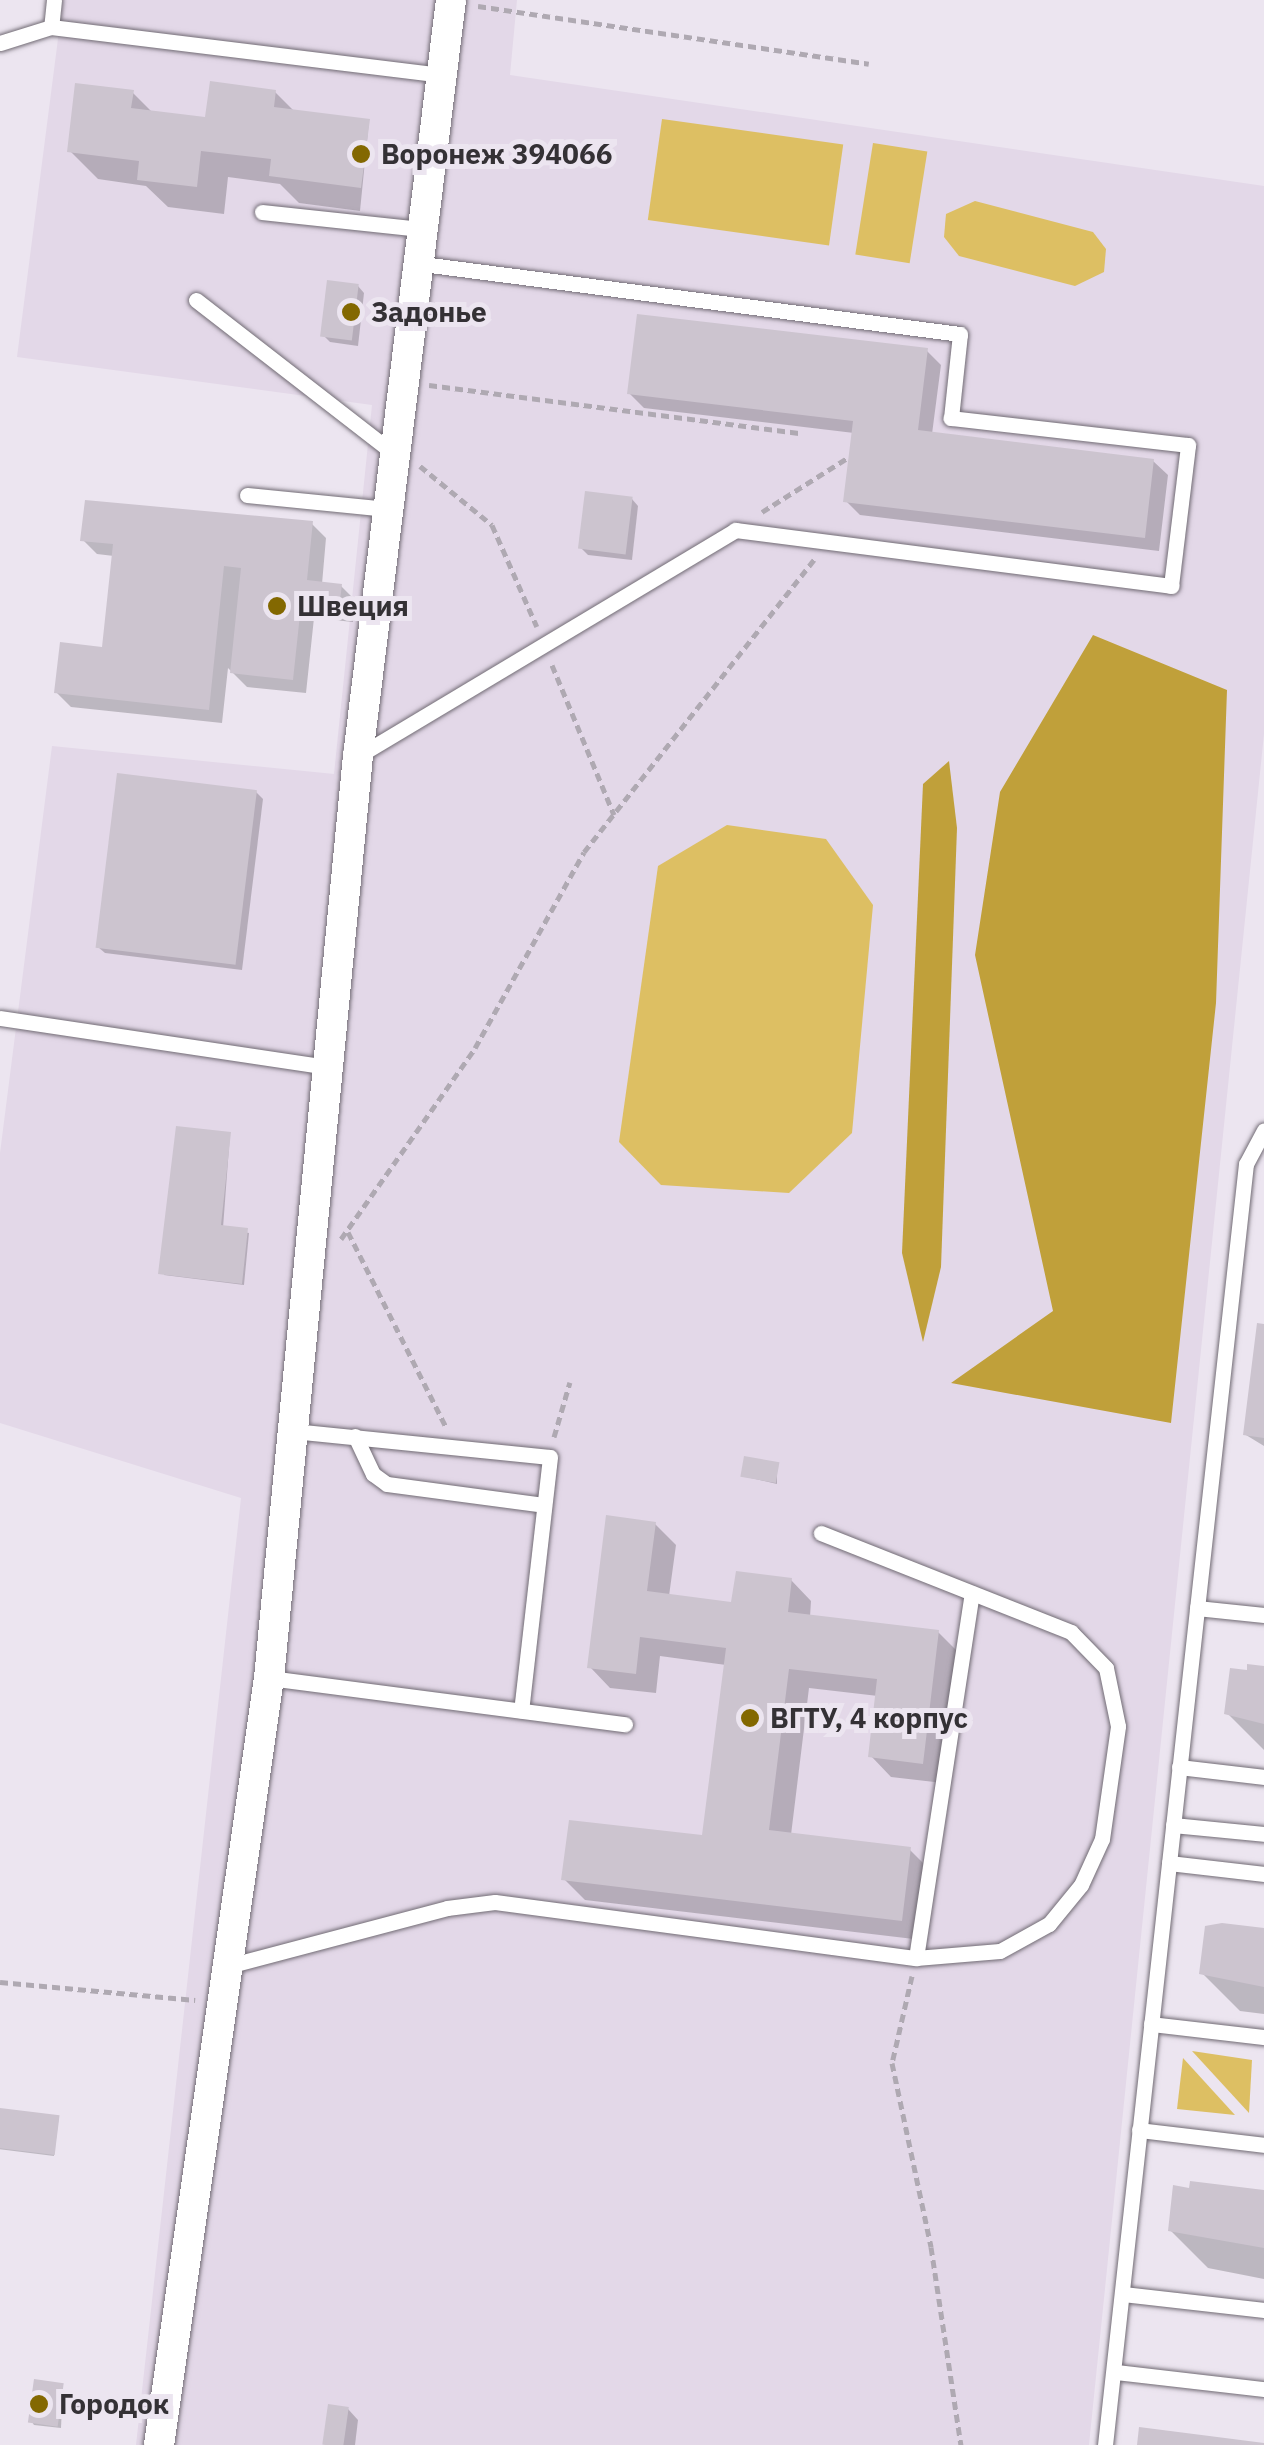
<!DOCTYPE html>
<html>
<head>
<meta charset="utf-8">
<style>
	body { margin:0 }
	#map { position:relative; width:1264px; height:2445px; overflow:hidden; background:#ece5f0; font-family:"IBM Plex Sans",sans-serif }
	div>[style] { position:absolute }
	[style*='--x'] { left:calc(var(--x)*1px); top:calc(var(--y)*1px); width:calc(var(--w)*1px); rotate:calc(var(--a)*1deg) }
	.built>* { inset:0; background:#e3d8e8 }
	.green>* { inset:0; background:#ddbf63; transform-origin:0 0 }
	.forest>* { inset:0; background:#c0a03a }
	.shadow>* { inset:0; background:#0003; transform-origin:0 0 }
	.building>* { inset:0; background:#ccc4cf; transform-origin:0 0 }
	.path>* { height:5px; margin-top:-2.5px; transform-origin:0; background:repeating-linear-gradient(90deg,#afa9b2 0 8px,transparent 0 13px) }
	.roads { filter:drop-shadow(0 0 2px #716b74) drop-shadow(0 0 2px #716b74) }
	.lane>* { height:15px; margin:-7.5px; padding:0 7.5px; transform-origin:7.5px; border-radius:7.5px; background:#fff }
	.street>* { height:30px; margin:-15px; padding:0 15px; transform-origin:15px; border-radius:15px; background:#fff }
	.dots>* { width:28px; height:28px; translate:-50% -50%; box-sizing:border-box; border:5px solid #ece5f0; border-radius:50% }
	span { translate:-50% -50%; white-space:nowrap; text-align:center; line-height:1.15; -webkit-text-stroke:10px #ece5f0; paint-order:stroke }
	.poi-label { font-size:28px; color:#343135; font-weight:700 }
	.left { translate:0 -50%; text-align:left }
</style>
</head>
<body>
<div id="map">
	<div class="built">
		<i style="clip-path:polygon(63px 0,517px 0,510px 75px,1264px 186px,1264px 734px,1089px 2445px,136px 2445px,241px 1498px,0 1423px,0 1153px,52px 746px,334px 774px,372px 405px,17px 357px)"></i>
	</div>
	<div class="green">
		<i style="left:662px;top:119px;width:183px;height:102px;rotate:8deg"></i>
		<i style="left:873px;top:143px;width:55px;height:113px;rotate:9deg"></i>
		<i style="clip-path:polygon(975px 201px,1093px 232px,1106px 249px,1104px 272px,1075px 286px,959px 256px,944px 237px,946px 214px)"></i>
		<i style="clip-path:polygon(727px 825px,826px 839px,873px 905px,852px 1133px,789px 1193px,661px 1185px,619px 1142px,658px 866px)"></i>
		<i style="clip-path:polygon(1192px 2051px,1252px 2060px,1249px 2113px)"></i>
		<i style="clip-path:polygon(1183px 2058px,1235px 2115px,1177px 2109px)"></i>
	</div>
	<div class="forest">
		<i style="clip-path:polygon(1093px 635px,1227px 690px,1216px 1003px,1171px 1423px,951px 1383px,1053px 1311px,975px 955px,1000px 792px)"></i>
		<i style="clip-path:polygon(949px 761px,957px 828px,941px 1267px,923px 1342px,902px 1253px,923px 784px)"></i>
	</div>
	<div class="shadow">
		<i style="clip-path:polygon(132px 92px,153px 113px,207px 120px,275px 92px,295px 112px,369px 121px,360px 211px,299px 203px,280px 184px,228px 177px,224px 214px,168px 207px,146px 186px,98px 179px,70px 151px)"></i>
		<i style="clip-path:polygon(358px 286px,364px 293px,358px 346px,330px 342px,324px 336px)"></i>
		<i style="clip-path:polygon(927px 351px,941px 365px,932px 434px,1153px 461px,1168px 475px,1159px 551px,860px 515px,846px 501px,854px 433px,644px 408px,630px 394px)"></i>
		<i style="clip-path:polygon(632px 499px,638px 506px,632px 560px,588px 555px,581px 548px)"></i>
		<i style="clip-path:polygon(312px 524px,326px 538px,322px 584px,341px 586px,355px 600px,353px 622px,314px 618px,306px 693px,247px 687px,228px 668px,222px 723px,71px 707px,57px 693px,104px 650px,114px 556px,97px 554px,83px 540px)"></i>
		<i style="clip-path:polygon(256px 792px,263px 799px,242px 970px,105px 953px,98px 947px)"></i>
		<i style="clip-path:polygon(230px 1134px,223px 1228px,249px 1233px,244px 1285px,164px 1275px)"></i>
		<i style="clip-path:polygon(1264px 1326px,1264px 1446px,1246px 1435px)"></i>
		<i style="clip-path:polygon(777px 1465px,777px 1484px,742px 1476px)"></i>
		<i style="clip-path:polygon(655px 1524px,676px 1545px,669px 1596px,733px 1605px,791px 1580px,811px 1601px,810px 1617px,938px 1632px,959px 1653px,943px 1783px,891px 1777px,871px 1756px,878px 1696px,809px 1688px,791px 1835px,910px 1850px,930px 1870px,922px 1940px,585px 1900px,564px 1879px,704px 1838px,726px 1665px,660px 1656px,656px 1693px,610px 1688px,590px 1667px)"></i>
		<i style="clip-path:polygon(1264px 1668px,1264px 1750px,1227px 1713px,1249px 1673px)"></i>
		<i style="clip-path:polygon(1264px 1932px,1264px 2014px,1240px 2011px,1202px 1973px)"></i>
		<i style="left:0;top:2111px;width:59px;height:38px;rotate:7deg"></i>
		<i style="clip-path:polygon(1264px 2192px,1264px 2279px,1208px 2268px,1170px 2230px)"></i>
		<i style="clip-path:polygon(63px 2385px,61px 2428px,34px 2425px,32px 2422px)"></i>
		<i style="clip-path:polygon(348px 2409px,358px 2420px,355px 2445px,325px 2445px)"></i>
	</div>
	<div class="building">
		<i style="clip-path:polygon(210px 81px,276px 90px,274px 107px,370px 119px,361px 188px,269px 176px,271px 159px,201px 151px,197px 187px,137px 180px,139px 161px,67px 152px,75px 83px,134px 90px,131px 108px,205px 117px)"></i>
		<i style="left:327px;top:280px;width:32px;height:57px;rotate:7deg"></i>
		<i style="clip-path:polygon(637px 314px,928px 348px,918px 430px,1154px 459px,1145px 538px,843px 502px,853px 421px,627px 394px)"></i>
		<i style="left:585px;top:491px;width:48px;height:58px;rotate:7deg"></i>
		<i style="clip-path:polygon(85px 500px,313px 521px,307px 580px,342px 584px,339px 609px,301px 605px,293px 680px,230px 673px,241px 568px,224px 566px,209px 710px,54px 693px,60px 642px,102px 647px,113px 544px,80px 541px)"></i>
		<i style="left:117px;top:773px;width:141px;height:176px;rotate:7deg"></i>
		<i style="clip-path:polygon(176px 1126px,231px 1132px,221px 1225px,248px 1228px,242px 1284px,158px 1274px)"></i>
		<i style="clip-path:polygon(1257px 1323px,1264px 1324px,1264px 1438px,1243px 1435px)"></i>
		<i style="left:744px;top:1456px;width:36px;height:21px;rotate:10deg"></i>
		<i style="clip-path:polygon(606px 1515px,656px 1522px,647px 1591px,731px 1602px,736px 1571px,792px 1578px,788px 1612px,939px 1630px,923px 1764px,868px 1757px,877px 1679px,789px 1669px,769px 1830px,911px 1847px,902px 1921px,561px 1880px,569px 1820px,702px 1835px,726px 1648px,640px 1637px,636px 1674px,587px 1668px)"></i>
		<i style="clip-path:polygon(1247px 1664px,1264px 1666px,1264px 1724px,1224px 1714px,1230px 1668px,1247px 1670px)"></i>
		<i style="clip-path:polygon(1222px 1923px,1264px 1928px,1264px 1987px,1199px 1974px,1205px 1926px)"></i>
		<i style="left:0;top:2108px;width:60px;height:40px;rotate:7deg"></i>
		<i style="clip-path:polygon(1190px 2181px,1264px 2190px,1264px 2248px,1168px 2231px,1173px 2185px,1189px 2188px)"></i>
		<i style="left:34px;top:2379px;width:30px;height:44px;rotate:8deg"></i>
		<i style="left:328px;top:2404px;width:21px;height:41px;rotate:8deg"></i>
		<i style="clip-path:polygon(1139px 2427px,1264px 2443px,1264px 2445px,1137px 2445px)"></i>
	</div>
	<div class="path">
		<i style="--x:478;--y:6;--w:395;--a:8.4"></i>
		<i style="--x:429;--y:385;--w:373;--a:7.4"></i>
		<i style="--x:420;--y:466;--w:93;--a:39.3"></i>
		<i style="--x:492;--y:525;--w:111;--a:66.2"></i>
		<i style="--x:762;--y:512;--w:103;--a:-32.3"></i>
		<i style="--x:552;--y:665;--w:162;--a:67.5"></i>
		<i style="--x:348;--y:1232;--w:218;--a:63.3"></i>
		<i style="--x:341;--y:1239;--w:233;--a:-54.9"></i>
		<i style="--x:475;--y:1048;--w:224;--a:-60.9"></i>
		<i style="--x:584;--y:852;--w:372;--a:-51.8"></i>
		<i style="--x:554;--y:1437;--w:57;--a:-73.8"></i>
		<i style="--x:912;--y:1976;--w:89;--a:102.9"></i>
		<i style="--x:892;--y:2063;--w:188;--a:78"></i>
		<i style="--x:931;--y:2247;--w:200;--a:81.4"></i>
		<i style="--x:0;--y:1982;--w:196;--a:5.3"></i>
		<i style="--x:61;--y:2405;--w:77;--a:4.5"></i>
	</div>
	<div class="roads">
		<div class="lane">
			<i style="--x:54;--y:0;--w:27;--a:96"></i>
			<i style="--x:51;--y:27;--w:393;--a:7"></i>
			<i style="--x:0;--y:43;--w:53;--a:-17.4"></i>
			<i style="--x:262;--y:212;--w:159;--a:6.1"></i>
			<i style="--x:196;--y:300;--w:249;--a:37.8"></i>
			<i style="--x:247;--y:495;--w:141;--a:5.7"></i>
			<i style="--x:358;--y:756;--w:440;--a:-30.9"></i>
			<i style="--x:735;--y:530;--w:440;--a:7.3"></i>
			<i style="--x:1171;--y:586;--w:142;--a:-83.1"></i>
			<i style="--x:1188;--y:445;--w:239;--a:-173.5"></i>
			<i style="--x:951;--y:418;--w:84;--a:-83.9"></i>
			<i style="--x:960;--y:334;--w:550;--a:-172.58"></i>
			<i style="--x:0;--y:1018;--w:333;--a:8.5"></i>
			<i style="--x:293;--y:1431;--w:258;--a:5.8"></i>
			<i style="--x:550;--y:1457;--w:255;--a:96.5"></i>
			<i style="--x:355;--y:1436;--w:42;--a:64.7"></i>
			<i style="--x:373;--y:1474;--w:17;--a:36"></i>
			<i style="--x:387;--y:1484;--w:158;--a:7.6"></i>
			<i style="--x:1197;--y:1608;--w:67;--a:6"></i>
			<i style="--x:269;--y:1678;--w:359;--a:7.4"></i>
			<i style="--x:1179;--y:1767;--w:86;--a:6.7"></i>
			<i style="--x:1173;--y:1825;--w:91;--a:5.6"></i>
			<i style="--x:1169;--y:1863;--w:96;--a:6.6"></i>
			<i style="--x:916;--y:1958;--w:369;--a:-81.3"></i>
			<i style="--x:228;--y:1966;--w:227;--a:-14.8"></i>
			<i style="--x:447;--y:1908;--w:48;--a:-7.1"></i>
			<i style="--x:495;--y:1902;--w:425;--a:7.6"></i>
			<i style="--x:916;--y:1958;--w:84;--a:-4.8"></i>
			<i style="--x:1000;--y:1951;--w:56;--a:-28.9"></i>
			<i style="--x:1049;--y:1924;--w:50;--a:-50.6"></i>
			<i style="--x:1081;--y:1885;--w:51;--a:-65.5"></i>
			<i style="--x:1102;--y:1839;--w:114;--a:-81.9"></i>
			<i style="--x:1118;--y:1726;--w:59;--a:-101.7"></i>
			<i style="--x:1106;--y:1668;--w:50;--a:-134.2"></i>
			<i style="--x:1071;--y:1632;--w:269;--a:-158.4"></i>
			<i style="--x:1151;--y:2024;--w:114;--a:6.6"></i>
			<i style="--x:1139;--y:2130;--w:126;--a:6.8"></i>
			<i style="--x:1123;--y:2294;--w:142;--a:6.5"></i>
			<i style="--x:1116;--y:2372;--w:149;--a:6.6"></i>
			<i style="--x:1105;--y:2445;--w:1289;--a:-83.72"></i>
			<i style="--x:1246;--y:1164;--w:38;--a:-62"></i>
		</div>
		<div class="street">
			<i style="--x:159;--y:2445;--w:775;--a:-81.84"></i>
			<i style="--x:269;--y:1678;--w:926;--a:-84.49"></i>
			<i style="--x:358;--y:756;--w:762;--a:-82.99"></i>
		</div>
	</div>
	<div class="dots">
		<i style="left:361px;top:154px;background:#836801"></i>
		<i style="left:351px;top:312px;background:#836801"></i>
		<i style="left:277px;top:606px;background:#836801"></i>
		<i style="left:750px;top:1718px;background:#836801"></i>
		<i style="left:39px;top:2404px;background:#836801"></i>
	</div>
	<div class="poi-label">
		<span class="left" style="left:381px;top:154px">Воронеж 394066</span>
		<span class="left" style="left:371px;top:312px">Задонье</span>
		<span class="left" style="left:297px;top:606px">Швеция</span>
		<span class="left" style="left:770px;top:1718px">ВГТУ, 4 корпус</span>
		<span class="left" style="left:59px;top:2404px">Городок</span>
	</div>
</div>
</body>
</html>
